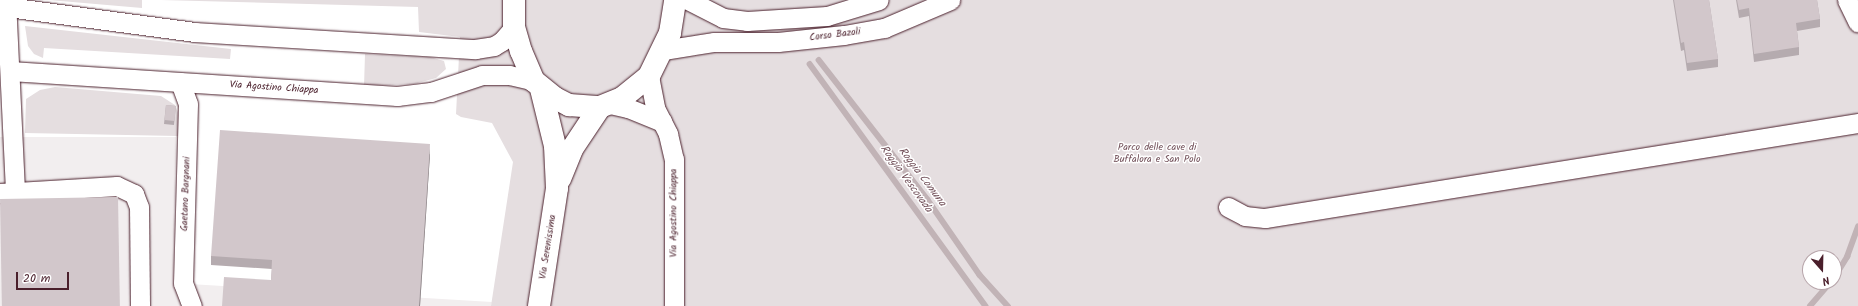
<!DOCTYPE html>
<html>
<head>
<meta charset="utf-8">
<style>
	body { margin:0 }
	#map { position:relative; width:1858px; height:306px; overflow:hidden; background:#fff; font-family:Kalam,sans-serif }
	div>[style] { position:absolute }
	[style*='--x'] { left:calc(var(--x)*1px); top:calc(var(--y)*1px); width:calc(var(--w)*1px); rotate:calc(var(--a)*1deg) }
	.built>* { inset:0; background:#f2eeef }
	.green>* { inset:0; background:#e5dee0 }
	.stream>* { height:5.5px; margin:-2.75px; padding:0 2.75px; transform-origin:2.75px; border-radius:2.75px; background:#c1b3b6 }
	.roads { filter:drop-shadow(0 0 1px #4a1f2b) drop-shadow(0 0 1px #4a1f2b) }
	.minor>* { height:19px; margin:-9.5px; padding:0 9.5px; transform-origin:9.5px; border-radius:9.5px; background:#fff }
	.secondary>* { height:22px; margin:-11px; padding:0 11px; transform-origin:11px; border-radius:11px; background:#fff }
	.wall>* { inset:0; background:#b5abaf; transform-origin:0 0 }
	.shaded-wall>* { inset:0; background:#938b8e }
	.building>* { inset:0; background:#d2c7cb; transform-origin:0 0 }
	span { translate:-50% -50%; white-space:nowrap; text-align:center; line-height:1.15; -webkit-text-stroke:3px #fff; paint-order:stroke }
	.street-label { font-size:10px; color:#4a1f2b }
	.park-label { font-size:10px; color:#714f58 }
	.water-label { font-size:11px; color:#74535c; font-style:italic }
	.north { position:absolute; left:1802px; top:250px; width:40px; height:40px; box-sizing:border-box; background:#fff; border:1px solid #b7a5aa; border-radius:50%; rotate:160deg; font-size:11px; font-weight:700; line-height:16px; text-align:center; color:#4a1f2b }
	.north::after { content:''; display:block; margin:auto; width:14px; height:18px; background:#4a1f2b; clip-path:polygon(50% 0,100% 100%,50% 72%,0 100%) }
	.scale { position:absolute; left:16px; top:272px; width:53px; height:18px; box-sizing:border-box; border:2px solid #4a1f2b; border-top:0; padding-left:5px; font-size:12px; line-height:14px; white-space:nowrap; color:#4a1f2b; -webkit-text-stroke:3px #fff; paint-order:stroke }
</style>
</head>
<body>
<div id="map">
	<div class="built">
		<i style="clip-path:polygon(0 137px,176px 137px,173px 283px,492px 302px,491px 306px,0 306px)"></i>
	</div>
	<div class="green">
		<i style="clip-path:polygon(49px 0,142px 0,142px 8px)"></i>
		<i style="clip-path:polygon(evenodd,161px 0,1858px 0,1858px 306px,491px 306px,513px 162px,492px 123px,461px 117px,456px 114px,460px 37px,419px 32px,418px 7px,161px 0,1810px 258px,1834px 258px,1834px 282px,1810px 282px,1810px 258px)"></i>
		<i style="clip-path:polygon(25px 26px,231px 49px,230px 59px,44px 48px,43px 58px,34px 54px,28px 46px)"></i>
		<i style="clip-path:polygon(365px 54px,430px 57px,444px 61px,446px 69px,436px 78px,414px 84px,364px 86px)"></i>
		<i style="clip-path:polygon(55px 87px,161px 96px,175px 105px,180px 118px,178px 136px,25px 133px,26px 99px,40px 90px)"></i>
	</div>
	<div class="stream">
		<i style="--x:819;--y:60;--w:177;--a:52.1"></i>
		<i style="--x:928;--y:200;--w:91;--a:55.3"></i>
		<i style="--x:980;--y:275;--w:42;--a:47.9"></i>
		<i style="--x:810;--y:64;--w:299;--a:54"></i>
		<i style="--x:1834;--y:278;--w:25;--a:-58"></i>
		<i style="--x:1847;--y:257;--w:32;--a:-70"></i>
		<i style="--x:1810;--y:306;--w:32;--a:-49"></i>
	</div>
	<div class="roads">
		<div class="minor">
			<i style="--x:6;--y:0;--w:193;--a:87.3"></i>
			<i style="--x:15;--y:193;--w:11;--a:52"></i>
			<i style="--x:688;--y:0;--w:39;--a:27"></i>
			<i style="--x:723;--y:18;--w:24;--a:7"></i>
			<i style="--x:747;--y:21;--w:80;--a:-3.6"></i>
			<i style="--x:827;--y:16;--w:54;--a:-17.1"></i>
			<i style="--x:1847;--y:0;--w:25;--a:64"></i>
			<i style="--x:0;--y:6;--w:196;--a:7.6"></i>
			<i style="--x:194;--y:32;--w:282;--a:3.5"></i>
			<i style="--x:475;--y:49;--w:19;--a:-9"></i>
			<i style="--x:494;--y:46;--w:9;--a:-32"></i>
			<i style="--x:502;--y:41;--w:18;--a:-49"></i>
			<i style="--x:663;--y:50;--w:52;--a:-8.9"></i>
			<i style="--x:714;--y:42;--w:64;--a:0"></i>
			<i style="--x:778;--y:42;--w:66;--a:-6.1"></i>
			<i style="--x:844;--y:35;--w:41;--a:-9.9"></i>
			<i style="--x:884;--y:28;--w:72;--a:-23"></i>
			<i style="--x:10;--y:71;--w:388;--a:3.7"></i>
			<i style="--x:397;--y:96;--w:34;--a:-7"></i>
			<i style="--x:431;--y:92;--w:54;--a:-18.4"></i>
			<i style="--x:482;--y:75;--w:27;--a:0"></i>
			<i style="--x:509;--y:75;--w:26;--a:13"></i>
			<i style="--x:649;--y:76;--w:33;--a:79"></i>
			<i style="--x:655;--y:108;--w:29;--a:63"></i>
			<i style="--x:668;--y:134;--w:26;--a:77"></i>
			<i style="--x:674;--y:159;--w:147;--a:90"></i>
			<i style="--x:180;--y:82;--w:23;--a:70"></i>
			<i style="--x:188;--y:104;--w:179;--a:91.6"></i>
			<i style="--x:183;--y:283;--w:25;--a:69"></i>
			<i style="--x:610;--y:104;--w:18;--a:13"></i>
			<i style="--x:628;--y:108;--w:37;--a:22"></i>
			<i style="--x:0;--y:193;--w:117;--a:-3.4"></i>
			<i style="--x:117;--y:186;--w:19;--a:25"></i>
			<i style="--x:134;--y:194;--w:14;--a:69"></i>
			<i style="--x:139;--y:207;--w:99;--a:89.4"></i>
			<i style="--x:1228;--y:207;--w:19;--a:28"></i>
			<i style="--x:1245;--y:216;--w:20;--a:6"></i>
			<i style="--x:1265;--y:218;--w:601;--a:-9.1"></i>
		</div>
		<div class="secondary">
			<i style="--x:514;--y:0;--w:27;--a:90"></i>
			<i style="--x:514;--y:27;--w:25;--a:74"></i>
			<i style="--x:521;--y:51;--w:33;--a:67"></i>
			<i style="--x:534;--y:81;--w:27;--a:39"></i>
			<i style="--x:555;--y:98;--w:16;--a:27"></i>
			<i style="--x:569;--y:105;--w:31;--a:4"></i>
			<i style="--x:600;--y:107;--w:24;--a:-22"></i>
			<i style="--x:622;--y:98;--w:35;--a:-39"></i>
			<i style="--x:649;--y:76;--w:48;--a:-64"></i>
			<i style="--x:670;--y:33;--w:33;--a:-81"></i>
			<i style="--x:560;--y:179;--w:32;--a:-68"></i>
			<i style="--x:572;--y:149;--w:50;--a:-56.3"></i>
			<i style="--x:539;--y:306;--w:119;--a:-81.3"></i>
			<i style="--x:557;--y:188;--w:42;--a:-92.7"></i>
			<i style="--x:555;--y:146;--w:59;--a:-103.8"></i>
		</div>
	</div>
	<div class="wall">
		<i style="clip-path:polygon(1673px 0,1709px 0,1718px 59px,1718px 67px,1687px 71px,1684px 50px,1681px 51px)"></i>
		<i style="clip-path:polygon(1736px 0,1817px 0,1820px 19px,1820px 27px,1797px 31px,1799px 47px,1799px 55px,1754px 62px,1749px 16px,1739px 18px)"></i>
		<i style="left:166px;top:105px;width:10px;height:19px;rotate:6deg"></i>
		<i style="clip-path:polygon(430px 154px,420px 306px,222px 306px,271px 280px,272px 269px,211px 265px,211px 256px)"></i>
	</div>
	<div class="shaded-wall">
		<i style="clip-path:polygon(430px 144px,430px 154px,420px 306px,419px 306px)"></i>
	</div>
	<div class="building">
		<i style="clip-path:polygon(1674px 0,1709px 0,1718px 59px,1687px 63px,1684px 42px,1681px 43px)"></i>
		<i style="clip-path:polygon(1737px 0,1817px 0,1820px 19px,1796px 23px,1799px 47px,1754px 54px,1749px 8px,1739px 10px)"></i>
		<i style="left:166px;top:105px;width:10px;height:15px;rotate:6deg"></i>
		<i style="clip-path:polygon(220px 130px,430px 144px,419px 306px,222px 306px,224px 277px,271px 280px,272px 260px,211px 256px)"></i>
		<i style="left:118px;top:197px;width:109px;height:118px;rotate:89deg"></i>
	</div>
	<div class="street-label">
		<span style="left:835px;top:35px;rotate:-7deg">Corso Bazoli</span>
		<span style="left:274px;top:88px;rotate:4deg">Via Agostino Chiappa</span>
		<span style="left:186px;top:194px;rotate:-88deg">Gaetano Bargnani</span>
		<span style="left:674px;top:213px;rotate:-90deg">Via Agostino Chiappa</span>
		<span style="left:548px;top:247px;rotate:-81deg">Via Serenissima</span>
	</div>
	<div class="park-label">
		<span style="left:1157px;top:153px">Parco delle cave di<br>Buffalora e San Polo</span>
	</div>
	<div class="water-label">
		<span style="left:922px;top:177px;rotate:53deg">Roggia Comuna</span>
		<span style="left:906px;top:179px;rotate:54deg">Roggia Vescovada</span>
	</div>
	<div class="north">N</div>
	<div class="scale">20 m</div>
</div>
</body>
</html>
